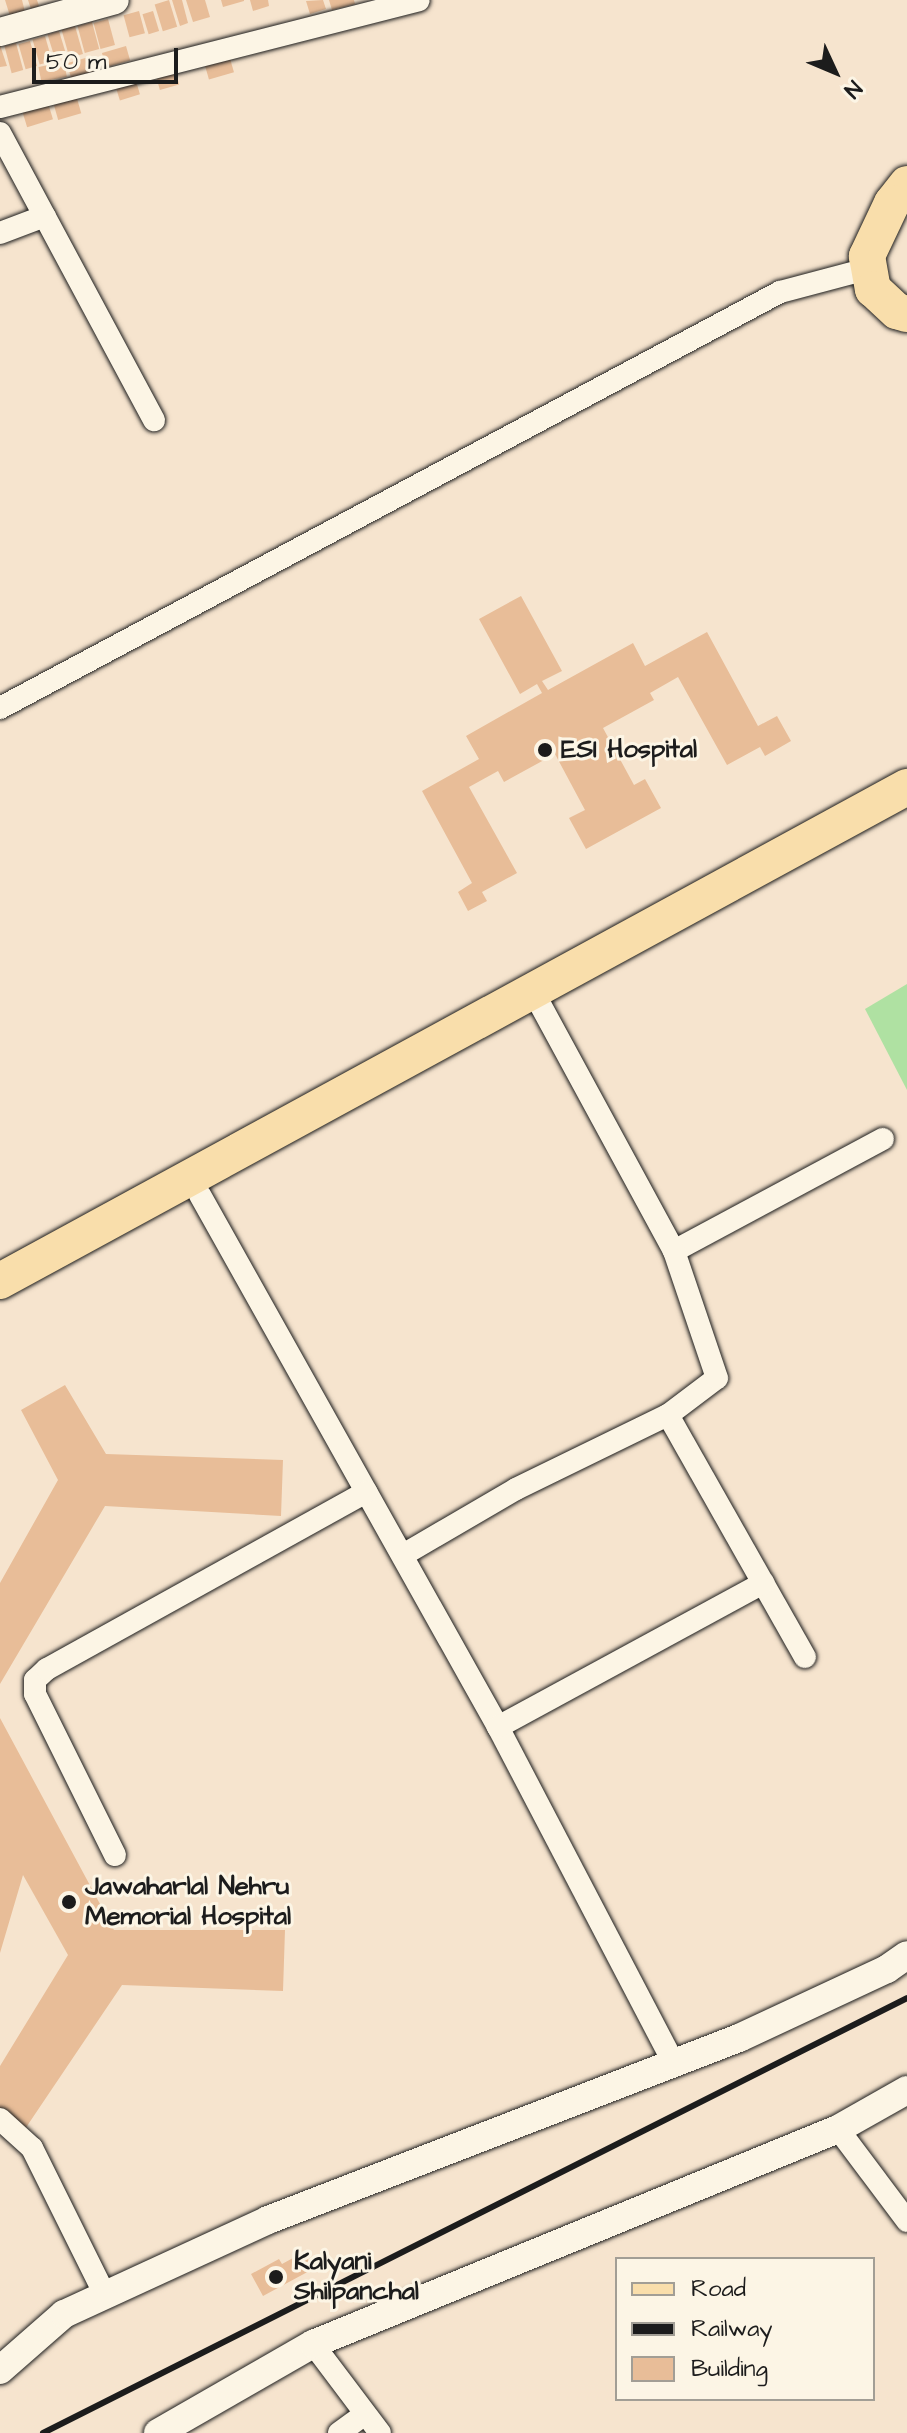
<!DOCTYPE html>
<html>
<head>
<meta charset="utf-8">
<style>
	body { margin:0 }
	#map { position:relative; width:907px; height:2433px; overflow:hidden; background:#f6e4ce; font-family:"Architects Daughter",sans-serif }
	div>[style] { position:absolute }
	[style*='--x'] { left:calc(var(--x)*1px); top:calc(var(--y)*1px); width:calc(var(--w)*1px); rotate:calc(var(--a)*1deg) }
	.green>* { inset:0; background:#afe1a2 }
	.building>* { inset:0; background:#e8bd98; transform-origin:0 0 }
	.roads { filter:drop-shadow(0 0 2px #1c1c1c) drop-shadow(0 0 2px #1c1c1c) }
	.minor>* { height:22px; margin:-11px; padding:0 11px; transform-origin:11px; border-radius:11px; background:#fcf5e5 }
	.tertiary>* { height:28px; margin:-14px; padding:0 14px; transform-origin:14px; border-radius:14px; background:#fcf5e5 }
	.primary>* { height:36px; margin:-18px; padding:0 18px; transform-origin:18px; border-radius:18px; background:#f9deab }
	.rail>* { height:6px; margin:-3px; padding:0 3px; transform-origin:3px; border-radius:3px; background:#1c1c1c }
	.dots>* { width:22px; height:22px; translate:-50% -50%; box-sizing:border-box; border:4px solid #fcf5e5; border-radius:50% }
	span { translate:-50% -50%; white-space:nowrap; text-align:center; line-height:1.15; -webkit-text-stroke:6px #fcf5e5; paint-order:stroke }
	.poi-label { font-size:26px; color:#1c1c1c; font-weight:700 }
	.left { translate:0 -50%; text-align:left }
	.legend { position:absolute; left:615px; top:2257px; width:260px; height:144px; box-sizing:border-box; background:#fcf5e5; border:2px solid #a29e95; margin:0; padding:10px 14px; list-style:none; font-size:24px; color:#1c1c1c }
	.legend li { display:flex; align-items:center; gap:16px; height:40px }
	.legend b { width:40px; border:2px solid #a29e95 }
	.north { position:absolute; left:795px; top:32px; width:80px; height:80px; -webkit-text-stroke:6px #fcf5e5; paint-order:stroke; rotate:134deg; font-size:22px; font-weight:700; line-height:32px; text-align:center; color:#1c1c1c }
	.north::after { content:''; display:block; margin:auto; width:28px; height:36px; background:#1c1c1c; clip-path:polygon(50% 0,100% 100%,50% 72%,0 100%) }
	.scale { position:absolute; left:32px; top:48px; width:146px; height:36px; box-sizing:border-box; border:4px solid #1c1c1c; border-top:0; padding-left:10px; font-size:24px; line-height:28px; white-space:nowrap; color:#1c1c1c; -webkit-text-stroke:6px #fcf5e5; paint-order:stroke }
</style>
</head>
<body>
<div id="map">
	<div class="green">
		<i style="clip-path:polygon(907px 984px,907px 1090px,865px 1009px)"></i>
	</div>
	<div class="building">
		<i style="clip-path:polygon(5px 0,22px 0,25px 12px,10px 16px)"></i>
		<i style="clip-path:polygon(28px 0,37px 0,39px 6px,31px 9px)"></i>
		<i style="left:169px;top:0;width:28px;height:15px;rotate:73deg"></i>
		<i style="clip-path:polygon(172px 0,182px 0,188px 23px,180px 26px)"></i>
		<i style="clip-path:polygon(186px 0,205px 0,210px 17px,193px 22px)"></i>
		<i style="clip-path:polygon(221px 0,244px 0,244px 1px,223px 7px)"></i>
		<i style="clip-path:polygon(250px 0,268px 0,269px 6px,253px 11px)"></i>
		<i style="clip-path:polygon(323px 0,326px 9px,310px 14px,306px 1px)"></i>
		<i style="clip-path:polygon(329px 0,354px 0,355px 4px,332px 10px)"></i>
		<i style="left:139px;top:11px;width:23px;height:16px;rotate:75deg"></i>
		<i style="left:153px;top:11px;width:21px;height:11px;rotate:73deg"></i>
		<i style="left:108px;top:19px;width:27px;height:15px;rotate:75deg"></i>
		<i style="left:92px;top:22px;width:28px;height:15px;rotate:75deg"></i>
		<i style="left:75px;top:26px;width:29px;height:14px;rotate:74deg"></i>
		<i style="left:59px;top:31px;width:21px;height:12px;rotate:73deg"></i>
		<i style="left:45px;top:36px;width:26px;height:13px;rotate:74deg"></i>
		<i style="left:30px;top:41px;width:26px;height:12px;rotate:74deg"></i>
		<i style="left:16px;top:43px;width:28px;height:12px;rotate:75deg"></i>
		<i style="clip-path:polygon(0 45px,7px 66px,0 67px)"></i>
		<i style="left:126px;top:46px;width:15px;height:25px;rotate:74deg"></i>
		<i style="left:229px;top:55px;width:18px;height:26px;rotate:74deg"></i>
		<i style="left:89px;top:57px;width:15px;height:23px;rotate:74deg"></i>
		<i style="left:64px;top:62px;width:15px;height:26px;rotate:79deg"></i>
		<i style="left:175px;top:70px;width:15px;height:20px;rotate:74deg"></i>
		<i style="left:135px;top:78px;width:17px;height:21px;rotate:73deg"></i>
		<i style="left:76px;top:95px;width:19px;height:24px;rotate:74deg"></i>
		<i style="left:48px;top:103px;width:17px;height:27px;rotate:73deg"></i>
		<i style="clip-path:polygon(521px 596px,562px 671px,542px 681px,548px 690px,633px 643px,645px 666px,707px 632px,758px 726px,777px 716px,791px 741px,765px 756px,760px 747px,727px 765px,678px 677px,650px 693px,654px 700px,603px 728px,634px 785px,645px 779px,661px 808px,586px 849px,569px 818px,585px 810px,555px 754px,504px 782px,498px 771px,469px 787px,517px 873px,482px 892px,487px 901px,468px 911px,458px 892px,472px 883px,422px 791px,479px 759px,466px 736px,542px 693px,537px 684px,520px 694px,479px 619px)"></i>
		<i style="clip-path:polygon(65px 1385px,106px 1454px,283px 1460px,281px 1516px,105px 1506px,0 1684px,0 1583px,58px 1480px,21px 1410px)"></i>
		<i style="clip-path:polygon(0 1718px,114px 1930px,285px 1930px,283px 1991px,122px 1985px,25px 2129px,0 2114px,0 2066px,68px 1955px,23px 1875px,0 1953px)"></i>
		<i style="clip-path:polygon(304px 2252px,313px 2269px,263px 2296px,251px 2274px,279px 2259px,282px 2264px)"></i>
	</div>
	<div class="roads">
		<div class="minor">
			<i style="--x:0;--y:107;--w:432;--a:-14.3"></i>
			<i style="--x:0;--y:133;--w:326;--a:61.8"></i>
			<i style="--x:0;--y:233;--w:48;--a:-20.7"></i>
			<i style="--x:0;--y:708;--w:884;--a:-28.07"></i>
			<i style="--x:780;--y:292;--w:93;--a:-14.9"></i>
			<i style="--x:200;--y:1195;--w:610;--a:60.74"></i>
			<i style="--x:498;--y:1727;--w:379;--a:62.4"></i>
			<i style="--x:674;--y:1251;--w:237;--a:-28.2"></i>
			<i style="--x:668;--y:1415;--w:278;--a:60.5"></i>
			<i style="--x:403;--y:1555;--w:131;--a:-30.3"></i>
			<i style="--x:516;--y:1489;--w:169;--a:-26"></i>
			<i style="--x:668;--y:1415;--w:61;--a:-37.1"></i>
			<i style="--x:717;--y:1378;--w:134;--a:-108.7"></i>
			<i style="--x:674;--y:1251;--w:296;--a:-118.5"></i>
			<i style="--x:498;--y:1727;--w:302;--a:-28.5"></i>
			<i style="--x:115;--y:1855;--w:180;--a:-116.4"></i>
			<i style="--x:35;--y:1694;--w:14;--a:-90"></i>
			<i style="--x:35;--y:1680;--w:16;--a:-43"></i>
			<i style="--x:47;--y:1669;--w:365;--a:-29"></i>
			<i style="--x:0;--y:2119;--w:43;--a:42.2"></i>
			<i style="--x:32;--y:2148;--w:164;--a:63.6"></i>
			<i style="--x:838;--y:2129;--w:115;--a:53.1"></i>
			<i style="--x:313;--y:2344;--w:111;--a:53"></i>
			<i style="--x:339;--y:2433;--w:32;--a:-36"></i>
		</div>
		<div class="tertiary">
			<i style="--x:0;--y:32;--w:119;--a:-15.5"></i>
			<i style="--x:0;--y:2370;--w:85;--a:-41.2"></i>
			<i style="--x:64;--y:2314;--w:225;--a:-24.7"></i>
			<i style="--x:268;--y:2220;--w:505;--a:-21.13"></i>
			<i style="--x:739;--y:2038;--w:163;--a:-25"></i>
			<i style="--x:887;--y:1969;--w:24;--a:-35"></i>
			<i style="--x:158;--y:2433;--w:179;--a:-29.9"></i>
			<i style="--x:313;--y:2344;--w:567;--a:-22.27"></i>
			<i style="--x:838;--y:2129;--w:79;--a:-29.5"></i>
		</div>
		<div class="primary">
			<i style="--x:907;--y:184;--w:24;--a:128"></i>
			<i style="--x:892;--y:203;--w:59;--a:115.3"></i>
			<i style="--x:867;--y:256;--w:34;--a:80"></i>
			<i style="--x:873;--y:289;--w:33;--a:43"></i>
			<i style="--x:897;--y:311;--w:10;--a:17"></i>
			<i style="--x:0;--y:1281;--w:1033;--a:-28.58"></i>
		</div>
	</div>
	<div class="rail">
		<i style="--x:43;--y:2433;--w:967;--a:-26.72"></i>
	</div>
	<div class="dots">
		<i style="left:545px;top:750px;background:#1c1c1c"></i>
		<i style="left:69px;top:1902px;background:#1c1c1c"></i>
		<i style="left:276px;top:2277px;background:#1c1c1c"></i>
	</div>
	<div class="poi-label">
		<span class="left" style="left:561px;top:750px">ESI Hospital</span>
		<span class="left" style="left:85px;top:1902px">Jawaharlal Nehru<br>Memorial Hospital</span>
		<span class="left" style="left:294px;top:2277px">Kalyani<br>Shilpanchal</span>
	</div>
	<ul class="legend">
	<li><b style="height:10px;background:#f9deab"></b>Road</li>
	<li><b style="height:10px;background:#1c1c1c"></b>Railway</li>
	<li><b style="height:22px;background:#e8bd98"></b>Building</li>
	</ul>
	<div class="north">N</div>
	<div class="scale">50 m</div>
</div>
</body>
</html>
